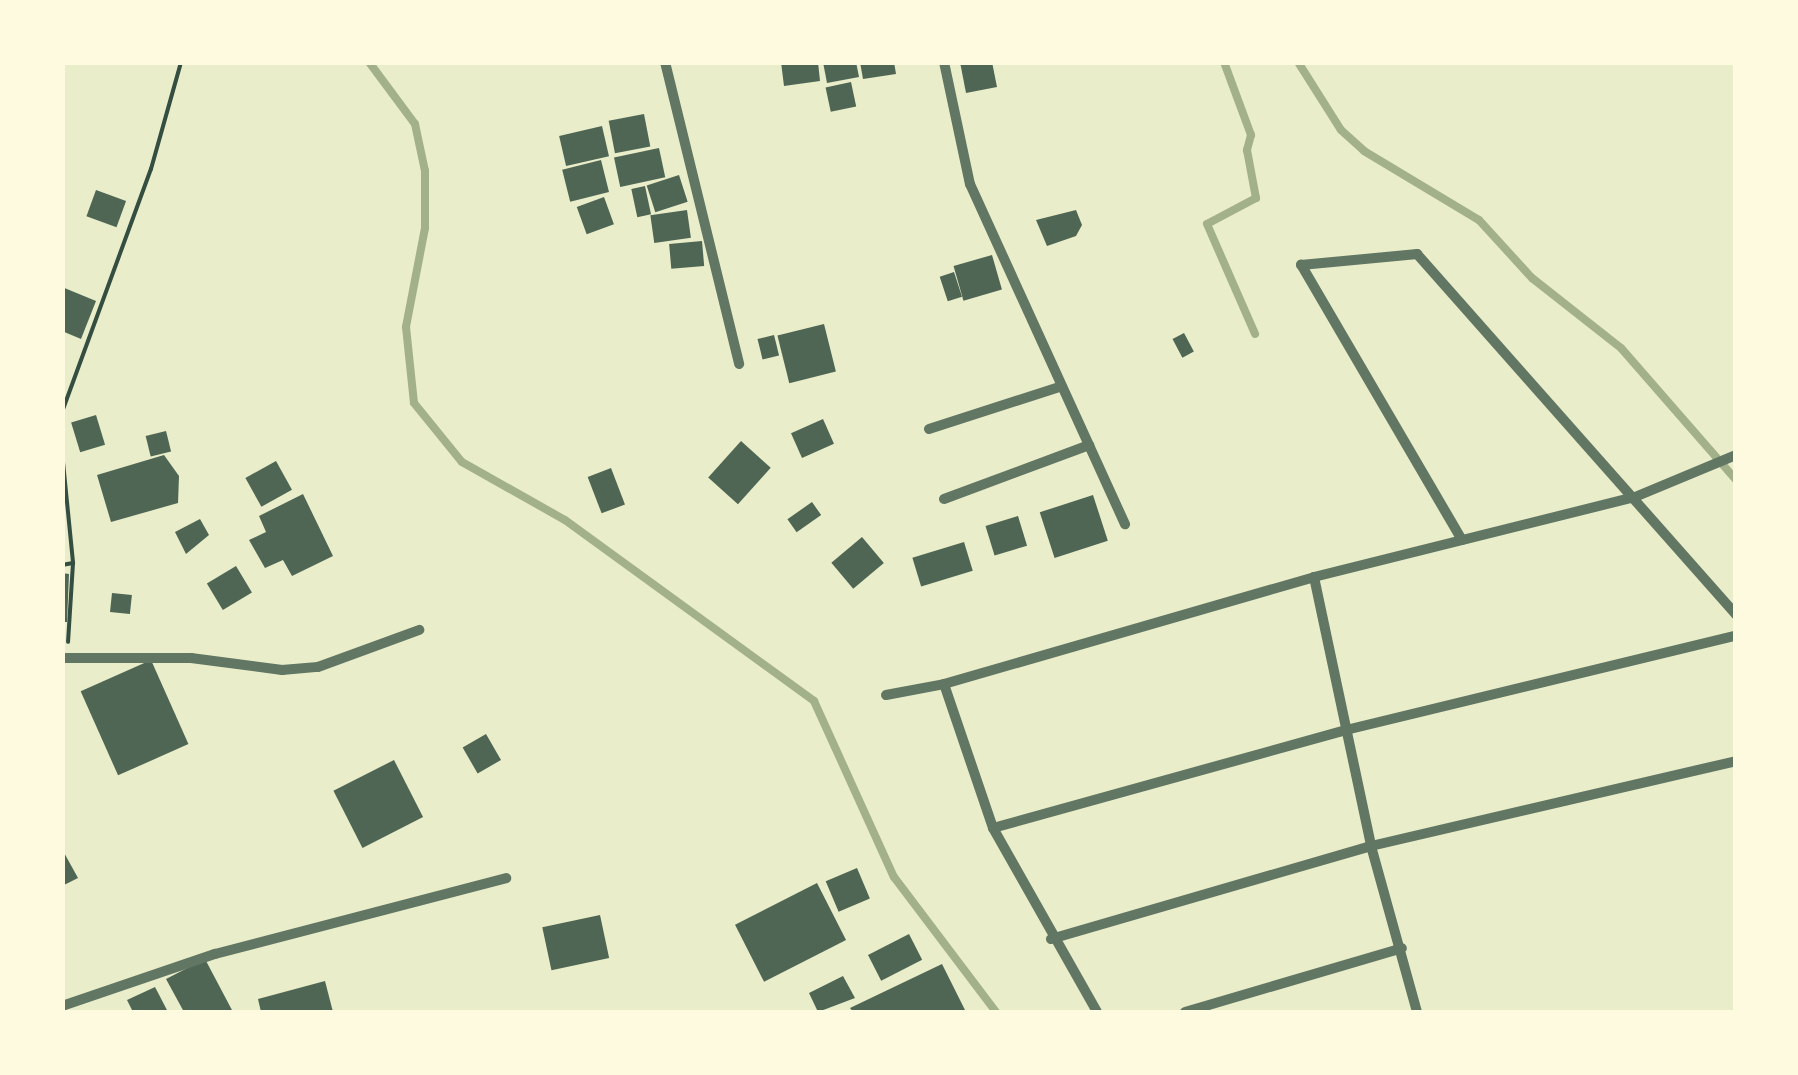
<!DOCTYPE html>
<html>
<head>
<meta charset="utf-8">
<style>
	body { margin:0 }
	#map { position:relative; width:1798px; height:1075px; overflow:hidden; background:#e9edc9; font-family:"DejaVu Sans",sans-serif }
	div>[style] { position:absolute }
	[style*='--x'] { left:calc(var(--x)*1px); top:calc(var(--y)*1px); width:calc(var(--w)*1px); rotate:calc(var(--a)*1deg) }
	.stream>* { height:8px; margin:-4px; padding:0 4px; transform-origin:4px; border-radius:4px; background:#a3b18a }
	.building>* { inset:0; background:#4f6655; transform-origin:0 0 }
	.path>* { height:4px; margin:-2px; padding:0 2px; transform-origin:2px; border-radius:2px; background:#344e41 }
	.minor>* { height:10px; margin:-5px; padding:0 5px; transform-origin:5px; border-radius:5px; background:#617663 }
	span { translate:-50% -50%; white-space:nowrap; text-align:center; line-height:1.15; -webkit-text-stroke:8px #fefae0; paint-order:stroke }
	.frame { position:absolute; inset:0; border:65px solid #fefae0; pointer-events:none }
</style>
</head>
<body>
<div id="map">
	<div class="stream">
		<i style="--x:369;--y:62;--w:77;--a:53.4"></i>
		<i style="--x:415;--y:124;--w:48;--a:78"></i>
		<i style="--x:425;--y:171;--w:57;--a:90"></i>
		<i style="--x:425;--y:228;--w:101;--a:100.9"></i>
		<i style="--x:406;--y:327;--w:76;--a:84"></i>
		<i style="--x:414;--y:403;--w:76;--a:50.9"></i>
		<i style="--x:462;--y:462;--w:118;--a:29.4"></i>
		<i style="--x:565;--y:520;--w:308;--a:36"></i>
		<i style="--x:814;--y:701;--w:193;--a:65.6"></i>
		<i style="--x:894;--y:877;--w:169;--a:52.9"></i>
		<i style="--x:1224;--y:62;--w:78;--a:69.7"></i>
		<i style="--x:1251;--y:135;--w:16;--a:105"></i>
		<i style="--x:1247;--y:150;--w:49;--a:79.4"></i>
		<i style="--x:1256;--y:198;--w:55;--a:152"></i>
		<i style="--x:1207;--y:224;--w:120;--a:66.4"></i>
		<i style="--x:1298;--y:62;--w:80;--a:57.7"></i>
		<i style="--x:1341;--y:130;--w:31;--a:42"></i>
		<i style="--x:1364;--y:151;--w:134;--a:31"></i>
		<i style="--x:1479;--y:220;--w:79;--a:47.6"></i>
		<i style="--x:1532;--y:278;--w:113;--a:38.2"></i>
		<i style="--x:1621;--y:348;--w:175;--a:48.9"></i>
	</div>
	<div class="building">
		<i style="clip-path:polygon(781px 62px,818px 62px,820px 81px,784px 86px)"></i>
		<i style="clip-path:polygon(823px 62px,856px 62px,859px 77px,827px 83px)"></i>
		<i style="clip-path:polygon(860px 62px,894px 62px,896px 74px,863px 79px)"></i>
		<i style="clip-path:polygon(960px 62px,992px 62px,997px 87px,966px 93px)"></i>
		<i style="left:851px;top:82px;width:25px;height:26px;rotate:78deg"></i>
		<i style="left:644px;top:114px;width:33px;height:36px;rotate:79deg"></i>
		<i style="left:602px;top:126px;width:31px;height:44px;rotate:77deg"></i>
		<i style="left:659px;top:148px;width:30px;height:46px;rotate:78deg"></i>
		<i style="left:601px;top:160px;width:33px;height:40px;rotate:76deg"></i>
		<i style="left:679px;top:175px;width:28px;height:34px;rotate:72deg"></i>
		<i style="left:645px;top:186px;width:29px;height:14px;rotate:78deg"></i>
		<i style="left:96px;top:190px;width:32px;height:28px;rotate:20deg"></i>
		<i style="left:604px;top:197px;width:29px;height:29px;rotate:70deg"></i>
		<i style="left:687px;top:210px;width:28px;height:37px;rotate:82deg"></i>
		<i style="clip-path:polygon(1076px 210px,1082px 225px,1076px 236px,1047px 246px,1036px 220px)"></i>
		<i style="left:702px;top:241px;width:25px;height:33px;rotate:85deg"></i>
		<i style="left:992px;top:255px;width:36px;height:40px;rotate:74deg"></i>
		<i style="left:954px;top:272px;width:26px;height:15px;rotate:72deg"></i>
		<i style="clip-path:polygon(62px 287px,96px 301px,81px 339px,62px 331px)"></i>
		<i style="left:824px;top:324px;width:49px;height:48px;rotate:76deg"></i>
		<i style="left:1184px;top:333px;width:21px;height:13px;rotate:62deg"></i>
		<i style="left:774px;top:335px;width:21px;height:17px;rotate:76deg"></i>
		<i style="left:96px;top:415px;width:31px;height:26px;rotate:73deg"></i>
		<i style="left:823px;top:419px;width:27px;height:35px;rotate:66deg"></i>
		<i style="left:166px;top:431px;width:21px;height:21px;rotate:76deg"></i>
		<i style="left:741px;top:441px;width:40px;height:49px;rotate:42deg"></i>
		<i style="clip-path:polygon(164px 455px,179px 476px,178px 503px,111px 522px,97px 475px)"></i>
		<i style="left:276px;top:461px;width:33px;height:35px;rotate:61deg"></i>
		<i style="left:611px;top:468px;width:39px;height:25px;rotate:69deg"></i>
		<i style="clip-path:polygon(303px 494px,333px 556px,292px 576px,283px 560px,265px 568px,249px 540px,266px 532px,259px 516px)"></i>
		<i style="left:1093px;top:495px;width:48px;height:56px;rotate:72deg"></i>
		<i style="left:812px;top:502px;width:16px;height:30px;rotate:55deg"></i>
		<i style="left:1018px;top:516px;width:31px;height:34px;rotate:73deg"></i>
		<i style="clip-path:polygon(200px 519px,209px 535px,186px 554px,175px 532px)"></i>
		<i style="left:862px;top:537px;width:34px;height:40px;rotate:50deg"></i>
		<i style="left:964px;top:542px;width:30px;height:54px;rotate:73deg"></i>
		<i style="left:236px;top:566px;width:31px;height:34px;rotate:59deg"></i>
		<i style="clip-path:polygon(62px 573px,69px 574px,67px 622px,62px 622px)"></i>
		<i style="left:112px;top:593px;width:20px;height:19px;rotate:6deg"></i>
		<i style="left:151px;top:660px;width:92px;height:77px;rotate:66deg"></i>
		<i style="left:486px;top:734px;width:30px;height:27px;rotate:60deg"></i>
		<i style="left:394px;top:760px;width:64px;height:68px;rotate:63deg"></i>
		<i style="clip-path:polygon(62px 849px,78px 878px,62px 886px)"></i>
		<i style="left:857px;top:868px;width:33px;height:34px;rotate:67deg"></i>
		<i style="left:817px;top:883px;width:64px;height:92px;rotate:63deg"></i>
		<i style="left:600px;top:915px;width:44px;height:59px;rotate:78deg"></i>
		<i style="left:909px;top:934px;width:29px;height:46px;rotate:63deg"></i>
		<i style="clip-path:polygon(205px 959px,233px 1012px,184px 1012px,166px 979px)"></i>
		<i style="clip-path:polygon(942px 964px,966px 1012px,853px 1012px,850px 1008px)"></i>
		<i style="clip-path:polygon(843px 976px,855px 998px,818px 1012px,809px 993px)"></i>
		<i style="clip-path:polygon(325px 981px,333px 1012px,261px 1012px,258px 999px)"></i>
		<i style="clip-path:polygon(155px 987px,168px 1012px,133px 1012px,127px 1000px)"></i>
	</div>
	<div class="path">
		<i style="--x:62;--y:412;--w:259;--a:-69.9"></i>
		<i style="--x:151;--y:169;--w:111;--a:-74.3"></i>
		<i style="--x:62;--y:452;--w:112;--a:84.3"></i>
		<i style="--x:73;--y:563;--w:79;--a:93.6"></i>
		<i style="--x:62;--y:565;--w:11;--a:-10"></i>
	</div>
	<div class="minor">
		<i style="--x:665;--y:62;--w:311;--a:76.2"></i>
		<i style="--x:944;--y:62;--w:125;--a:78"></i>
		<i style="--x:970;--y:184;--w:374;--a:65.5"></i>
		<i style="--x:929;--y:429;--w:137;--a:-17.9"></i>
		<i style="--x:944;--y:499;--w:155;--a:-20.4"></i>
		<i style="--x:1462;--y:540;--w:319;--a:-120.3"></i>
		<i style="--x:1301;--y:265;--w:117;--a:-5.4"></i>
		<i style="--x:1417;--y:254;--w:482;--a:48.5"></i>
		<i style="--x:1314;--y:577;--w:275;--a:78"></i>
		<i style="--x:1371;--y:846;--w:172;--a:74.5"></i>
		<i style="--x:62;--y:658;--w:129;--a:0"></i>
		<i style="--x:191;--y:658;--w:92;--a:7.5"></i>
		<i style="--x:282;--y:670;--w:36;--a:-5"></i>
		<i style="--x:318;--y:667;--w:108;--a:-20.1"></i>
		<i style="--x:944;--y:684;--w:152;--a:71.2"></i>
		<i style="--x:993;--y:828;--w:211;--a:60.5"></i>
		<i style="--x:886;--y:695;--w:59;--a:-10.7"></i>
		<i style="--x:944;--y:684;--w:385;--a:-16.1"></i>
		<i style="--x:1314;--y:577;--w:331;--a:-14"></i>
		<i style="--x:1635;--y:497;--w:109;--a:-22.6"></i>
		<i style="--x:993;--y:828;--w:366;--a:-15.5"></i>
		<i style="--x:1346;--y:730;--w:401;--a:-13.6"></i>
		<i style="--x:1051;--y:939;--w:333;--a:-16.2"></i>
		<i style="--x:1371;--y:846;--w:375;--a:-13.1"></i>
		<i style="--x:62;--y:1006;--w:162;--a:-18.8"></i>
		<i style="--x:215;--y:954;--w:301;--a:-14.6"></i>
		<i style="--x:1185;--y:1012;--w:226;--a:-16.4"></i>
	</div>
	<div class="frame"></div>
</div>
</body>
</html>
